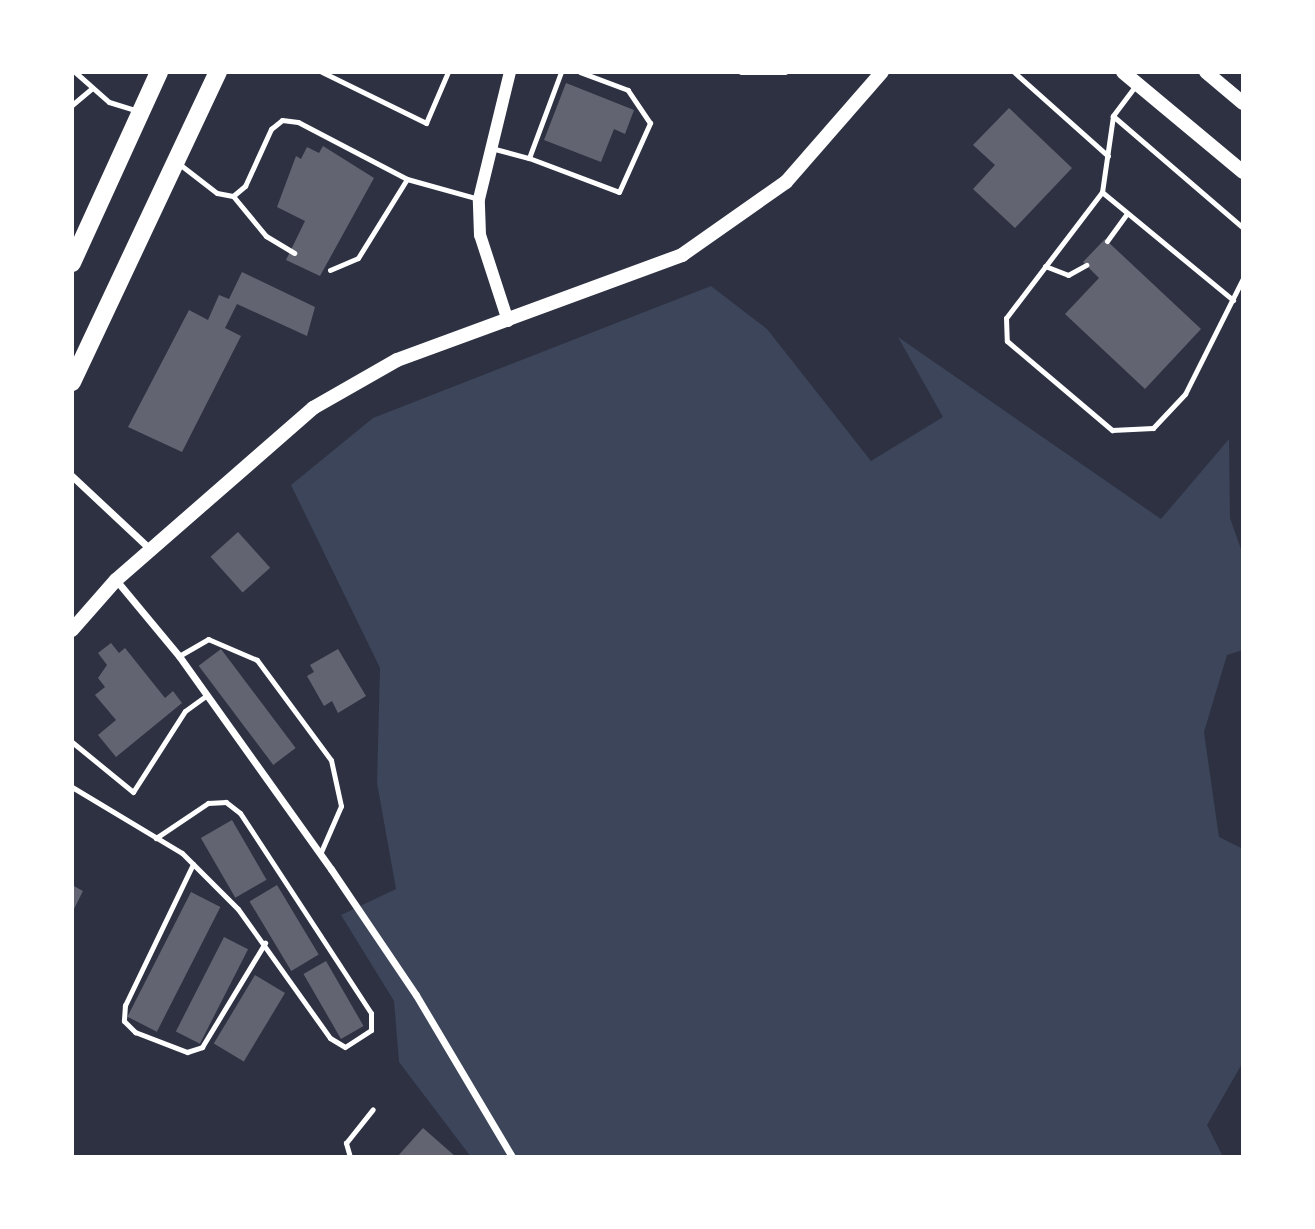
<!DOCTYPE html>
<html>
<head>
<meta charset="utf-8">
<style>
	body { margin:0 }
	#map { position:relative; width:1315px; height:1229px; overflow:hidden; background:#2d3142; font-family:"Space Grotesk",sans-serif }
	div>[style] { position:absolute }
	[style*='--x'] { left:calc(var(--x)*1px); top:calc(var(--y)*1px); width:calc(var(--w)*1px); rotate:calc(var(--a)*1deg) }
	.green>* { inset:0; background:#3c4559 }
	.building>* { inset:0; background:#626471; transform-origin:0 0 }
	.service>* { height:5px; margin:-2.5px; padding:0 2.5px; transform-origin:2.5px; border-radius:2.5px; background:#fff }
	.minor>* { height:7px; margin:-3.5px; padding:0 3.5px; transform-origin:3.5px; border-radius:3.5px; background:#fff }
	.tertiary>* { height:12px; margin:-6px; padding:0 6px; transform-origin:6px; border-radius:6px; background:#fff }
	.secondary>* { height:14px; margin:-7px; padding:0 7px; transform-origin:7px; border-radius:7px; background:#fff }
	.trunk>* { height:18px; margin:-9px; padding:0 9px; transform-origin:9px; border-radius:9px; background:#fff }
	span { translate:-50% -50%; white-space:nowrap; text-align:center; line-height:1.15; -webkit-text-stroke:5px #fff; paint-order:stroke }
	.frame { position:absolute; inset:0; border:74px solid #fff; pointer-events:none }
</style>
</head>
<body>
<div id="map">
	<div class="green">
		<i style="clip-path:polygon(711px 286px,767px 329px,871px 461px,943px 417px,898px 337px,1161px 519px,1229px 439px,1230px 518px,1243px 555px,1243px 650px,1227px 655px,1204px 732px,1219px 837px,1243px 849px,1243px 1062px,1207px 1125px,1223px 1157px,471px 1157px,399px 1062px,394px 1001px,341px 915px,396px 889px,377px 783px,380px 668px,291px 485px,373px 418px)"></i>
	</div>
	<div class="building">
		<i style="clip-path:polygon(566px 83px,634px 110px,625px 134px,614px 129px,601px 162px,544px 140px)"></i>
		<i style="clip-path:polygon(1009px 108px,1072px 168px,1015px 228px,973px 189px,995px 165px,973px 145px)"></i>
		<i style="clip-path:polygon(323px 146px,374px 178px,320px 276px,286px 260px,305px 221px,277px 207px,296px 156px,301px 159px,307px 147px,319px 153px)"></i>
		<i style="clip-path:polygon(1105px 239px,1201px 329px,1145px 389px,1065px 314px,1099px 278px,1083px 262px)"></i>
		<i style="clip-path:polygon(242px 272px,315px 307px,307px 336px,237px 304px,225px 328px,241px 336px,182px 452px,128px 427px,189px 310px,208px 320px,219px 295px,229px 299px)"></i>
		<i style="left:238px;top:532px;width:48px;height:37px;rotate:48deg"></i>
		<i style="clip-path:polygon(111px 643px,119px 653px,125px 648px,165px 698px,173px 691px,182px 703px,116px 757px,98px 735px,116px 720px,95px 695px,105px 687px,98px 678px,107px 665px,98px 653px)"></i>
		<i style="left:221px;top:649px;width:124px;height:28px;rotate:53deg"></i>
		<i style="clip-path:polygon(338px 649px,366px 696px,338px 713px,332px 701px,324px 706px,307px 676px,314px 672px,310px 665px)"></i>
		<i style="left:232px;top:820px;width:69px;height:36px;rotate:60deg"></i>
		<i style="clip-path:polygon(72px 885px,83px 891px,72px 913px)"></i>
		<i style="left:277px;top:885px;width:81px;height:32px;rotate:59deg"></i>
		<i style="left:191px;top:892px;width:33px;height:140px;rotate:27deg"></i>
		<i style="left:224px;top:937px;width:27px;height:106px;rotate:27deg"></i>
		<i style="left:326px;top:961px;width:75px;height:26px;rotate:60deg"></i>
		<i style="left:255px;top:975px;width:35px;height:80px;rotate:31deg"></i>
		<i style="clip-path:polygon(423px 1128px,456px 1157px,397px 1157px)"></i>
	</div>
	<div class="service">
		<i style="--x:75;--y:72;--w:45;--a:41.4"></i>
		<i style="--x:109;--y:102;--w:30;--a:17"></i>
		<i style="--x:322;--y:72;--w:116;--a:26.1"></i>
		<i style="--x:426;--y:123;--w:56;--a:-66.7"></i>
		<i style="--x:561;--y:72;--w:92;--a:110.4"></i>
		<i style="--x:529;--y:158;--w:96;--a:20.7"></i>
		<i style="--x:619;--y:192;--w:76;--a:-65.8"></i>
		<i style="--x:650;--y:123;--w:40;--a:-124"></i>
		<i style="--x:628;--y:90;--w:51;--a:-159.4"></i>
		<i style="--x:741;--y:72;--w:44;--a:0"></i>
		<i style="--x:1014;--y:72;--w:126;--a:41.8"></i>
		<i style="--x:1136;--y:85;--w:39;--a:127"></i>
		<i style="--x:1113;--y:116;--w:77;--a:98.2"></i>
		<i style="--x:1102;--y:192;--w:158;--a:127.3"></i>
		<i style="--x:1006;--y:318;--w:23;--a:88"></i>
		<i style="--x:1007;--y:341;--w:138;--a:40.3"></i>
		<i style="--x:1112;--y:430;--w:41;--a:-2.8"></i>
		<i style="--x:1153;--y:428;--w:47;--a:-46.7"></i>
		<i style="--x:1185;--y:394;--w:130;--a:-63.4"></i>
		<i style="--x:72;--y:105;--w:26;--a:-40"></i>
		<i style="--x:1113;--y:116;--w:172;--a:40.7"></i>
		<i style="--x:495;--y:149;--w:35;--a:15"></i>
		<i style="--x:178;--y:163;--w:49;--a:37.6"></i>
		<i style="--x:217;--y:193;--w:16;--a:11"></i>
		<i style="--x:233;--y:196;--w:16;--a:-40"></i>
		<i style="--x:245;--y:186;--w:63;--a:-65.5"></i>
		<i style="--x:271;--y:129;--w:14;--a:-39"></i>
		<i style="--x:282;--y:120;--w:16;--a:7"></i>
		<i style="--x:298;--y:122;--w:123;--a:27.6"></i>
		<i style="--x:407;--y:179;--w:75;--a:15.5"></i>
		<i style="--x:1102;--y:192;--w:170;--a:39.5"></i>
		<i style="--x:233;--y:196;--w:52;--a:50.5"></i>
		<i style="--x:266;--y:236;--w:33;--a:31"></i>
		<i style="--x:1107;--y:241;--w:34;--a:-54"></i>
		<i style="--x:1045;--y:266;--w:25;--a:21"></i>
		<i style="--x:1068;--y:275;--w:21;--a:-29"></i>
		<i style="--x:330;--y:270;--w:30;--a:-23"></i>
		<i style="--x:358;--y:258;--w:93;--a:-58.2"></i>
		<i style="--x:179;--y:656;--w:34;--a:-30"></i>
		<i style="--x:208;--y:639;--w:53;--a:23.2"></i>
		<i style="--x:257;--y:660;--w:124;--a:53.5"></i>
		<i style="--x:331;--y:760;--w:47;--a:77.7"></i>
		<i style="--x:341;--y:806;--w:52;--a:113.6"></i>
		<i style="--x:72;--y:742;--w:79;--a:39.3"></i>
		<i style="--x:133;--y:792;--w:96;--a:-57.3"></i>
		<i style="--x:185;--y:711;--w:26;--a:-36"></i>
		<i style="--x:72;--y:787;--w:128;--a:31"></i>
		<i style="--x:182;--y:853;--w:79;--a:45"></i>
		<i style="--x:238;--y:909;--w:158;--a:54.5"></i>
		<i style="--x:330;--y:1038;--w:17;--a:31"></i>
		<i style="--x:345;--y:1047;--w:31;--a:-33"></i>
		<i style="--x:371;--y:1030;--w:17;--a:-90"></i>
		<i style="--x:371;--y:1013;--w:239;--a:-123.2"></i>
		<i style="--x:240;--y:813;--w:18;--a:-142"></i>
		<i style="--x:226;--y:802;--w:18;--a:177"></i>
		<i style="--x:208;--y:803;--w:63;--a:146.1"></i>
		<i style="--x:193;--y:864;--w:157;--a:115.7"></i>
		<i style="--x:125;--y:1005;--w:16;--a:94"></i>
		<i style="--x:124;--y:1021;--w:16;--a:45"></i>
		<i style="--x:135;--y:1032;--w:56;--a:21"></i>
		<i style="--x:187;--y:1052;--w:16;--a:-18"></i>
		<i style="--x:202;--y:1047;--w:122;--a:-58.8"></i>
		<i style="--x:350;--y:1157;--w:15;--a:-106"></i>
		<i style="--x:346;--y:1143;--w:43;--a:-51.5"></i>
	</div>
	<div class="minor">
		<i style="--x:72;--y:476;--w:107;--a:43.1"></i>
		<i style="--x:116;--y:580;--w:99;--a:50.3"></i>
		<i style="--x:179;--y:656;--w:262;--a:54.5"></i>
		<i style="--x:331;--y:869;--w:152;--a:56"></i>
		<i style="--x:416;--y:995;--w:188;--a:59.3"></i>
	</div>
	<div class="tertiary">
		<i style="--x:508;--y:321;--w:90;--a:-108"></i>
		<i style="--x:480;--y:235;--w:36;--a:-92"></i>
		<i style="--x:479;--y:199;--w:131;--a:-76.3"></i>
	</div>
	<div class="secondary">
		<i style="--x:1123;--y:72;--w:156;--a:39.8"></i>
		<i style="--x:1206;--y:72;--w:48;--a:40"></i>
		<i style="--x:72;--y:630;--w:67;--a:-48.7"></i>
		<i style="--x:116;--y:580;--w:262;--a:-41.1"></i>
		<i style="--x:313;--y:408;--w:97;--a:-29.7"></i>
		<i style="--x:397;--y:360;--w:304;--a:-20.2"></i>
		<i style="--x:682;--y:255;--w:127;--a:-35.1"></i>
		<i style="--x:786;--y:182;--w:146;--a:-48.9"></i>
	</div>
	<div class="trunk">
		<i style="--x:72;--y:263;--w:210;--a:-65.5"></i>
		<i style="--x:72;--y:382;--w:343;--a:-64.8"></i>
	</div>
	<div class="frame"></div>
</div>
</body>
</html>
